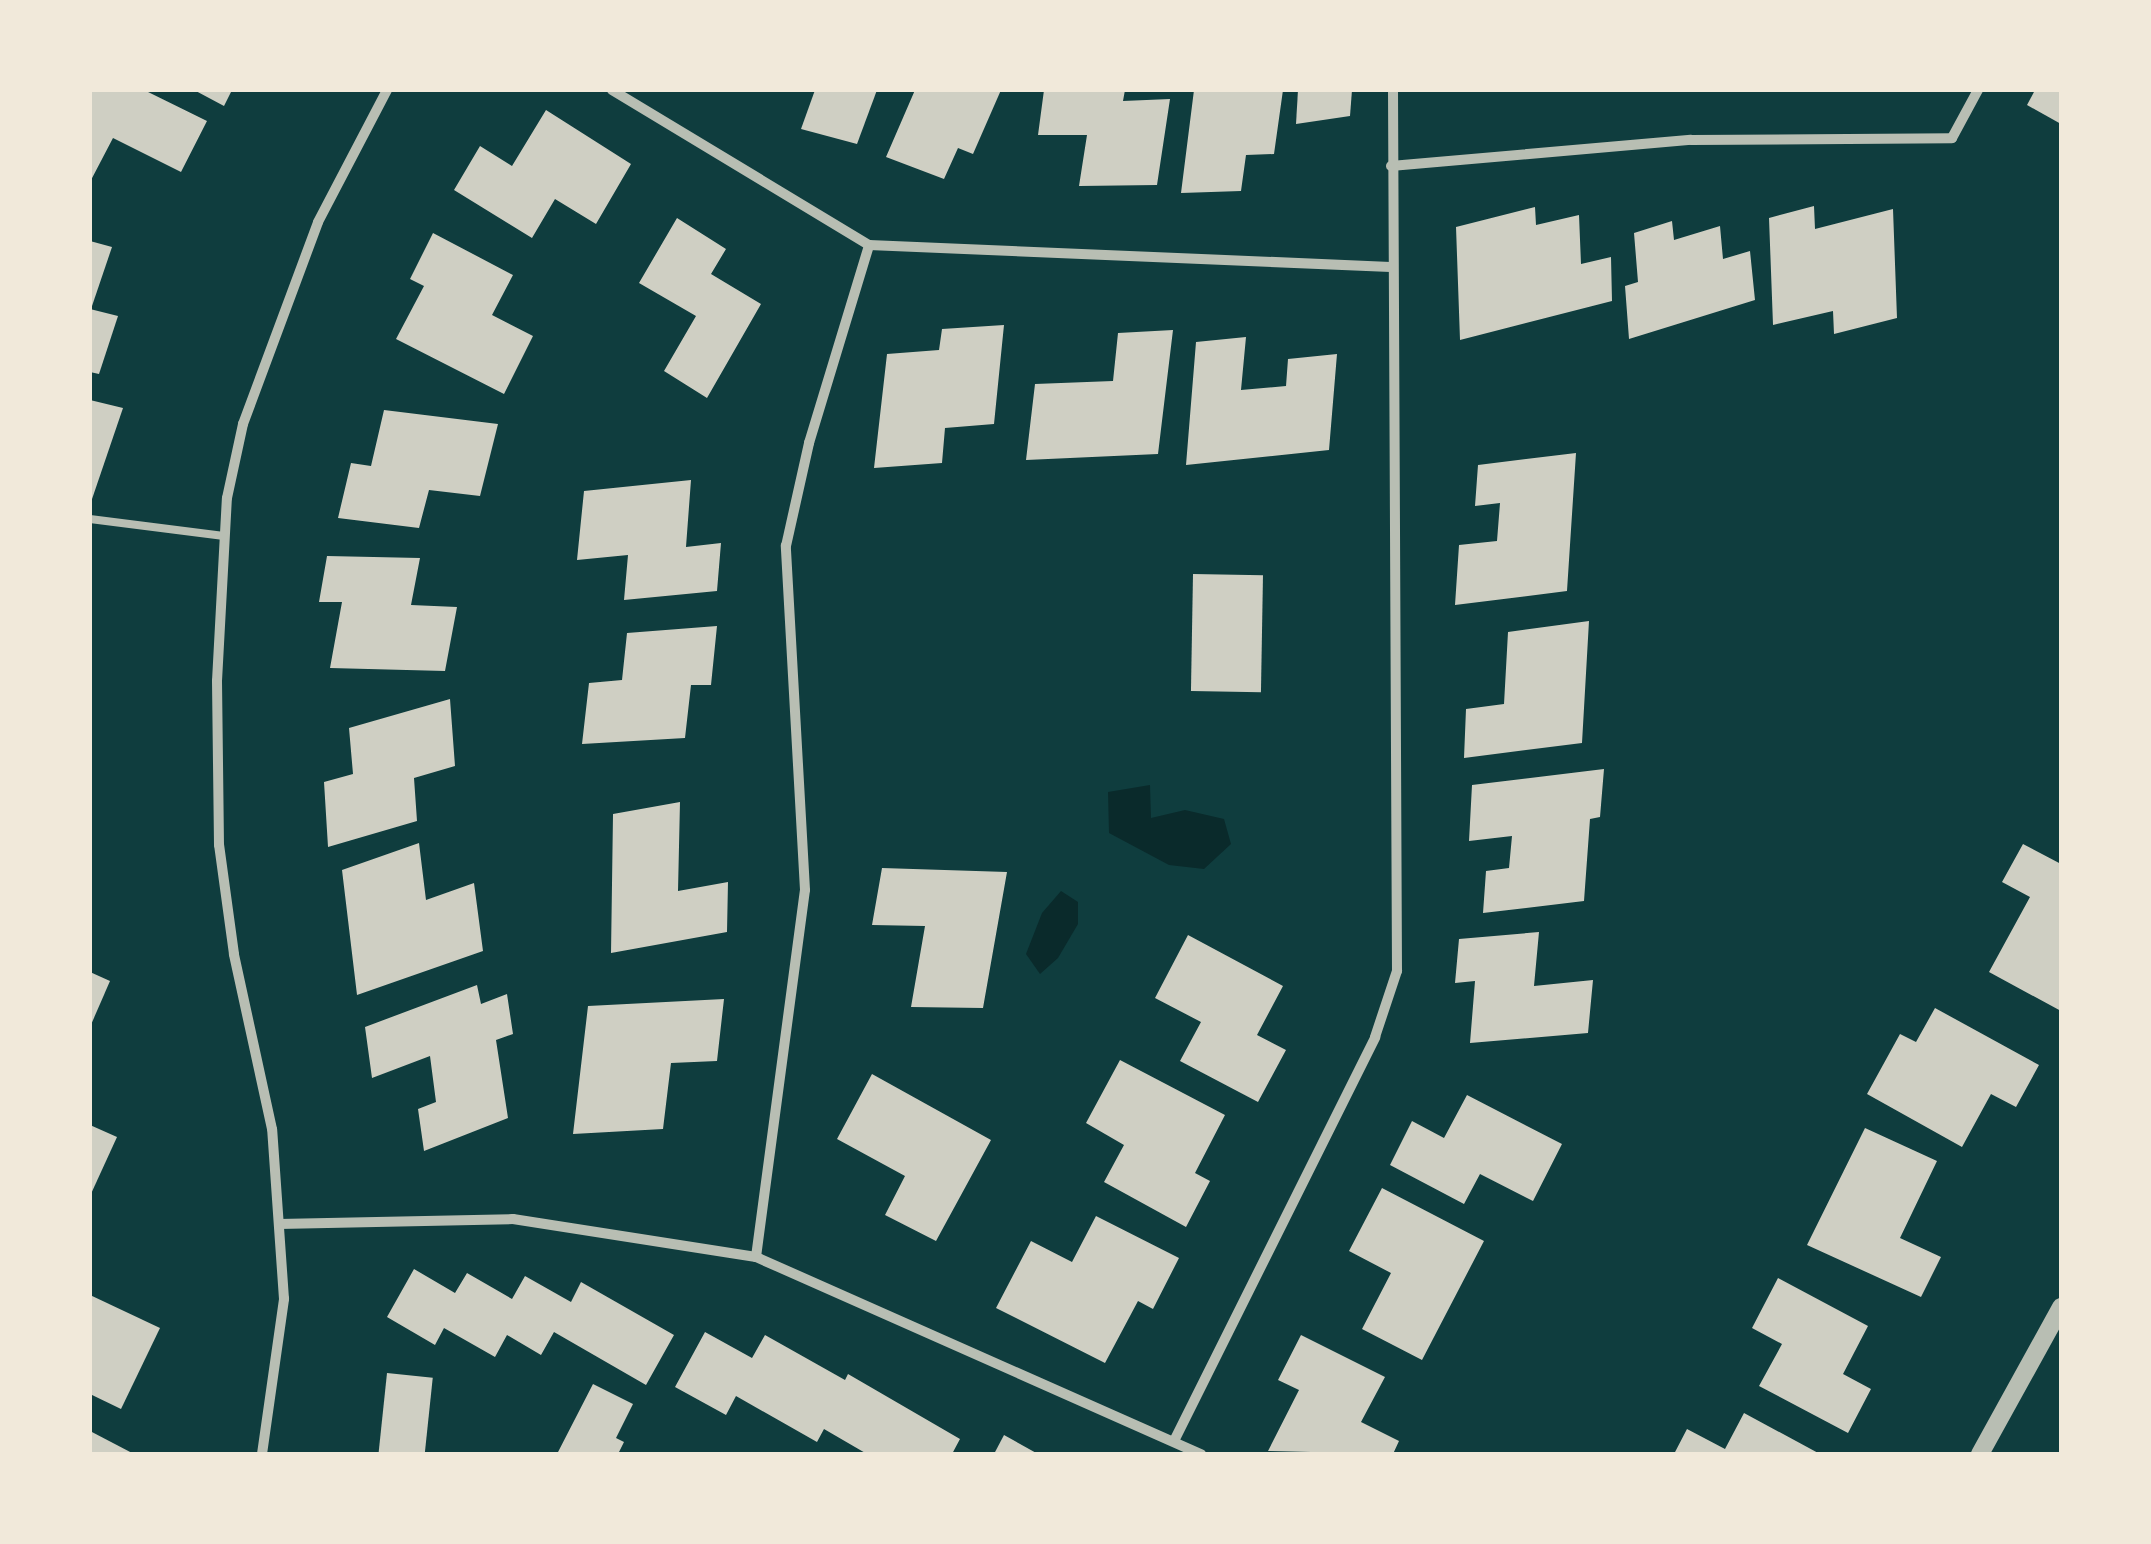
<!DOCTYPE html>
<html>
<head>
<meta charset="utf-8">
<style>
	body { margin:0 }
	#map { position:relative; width:2151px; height:1544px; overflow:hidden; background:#0f3d3e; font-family:Quicksand,sans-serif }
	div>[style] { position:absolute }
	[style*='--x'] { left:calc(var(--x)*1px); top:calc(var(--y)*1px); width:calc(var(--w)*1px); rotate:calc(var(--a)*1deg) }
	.water>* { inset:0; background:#0a2a2b }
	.building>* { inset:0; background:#cfcfc3; transform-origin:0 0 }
	.service>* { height:8px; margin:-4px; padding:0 4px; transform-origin:4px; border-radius:4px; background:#b8beb3 }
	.minor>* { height:10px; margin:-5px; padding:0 5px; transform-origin:5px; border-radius:5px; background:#b8beb3 }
	.tertiary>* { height:18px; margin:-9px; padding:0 9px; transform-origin:9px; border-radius:9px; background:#b8beb3 }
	span { translate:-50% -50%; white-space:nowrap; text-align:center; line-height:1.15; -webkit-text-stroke:10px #f1e9da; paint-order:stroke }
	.frame { position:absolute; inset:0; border:92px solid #f1e9da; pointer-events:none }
</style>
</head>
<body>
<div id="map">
	<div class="water">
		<i style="clip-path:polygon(1150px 785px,1151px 818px,1185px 810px,1224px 819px,1231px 844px,1204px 869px,1169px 865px,1109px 833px,1108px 792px)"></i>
		<i style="clip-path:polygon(1061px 891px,1078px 902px,1078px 924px,1058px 958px,1040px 974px,1026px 954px,1042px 913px)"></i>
	</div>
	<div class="building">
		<i style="clip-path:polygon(90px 90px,144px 90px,207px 121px,181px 172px,113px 138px,90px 182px)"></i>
		<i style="clip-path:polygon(194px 90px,232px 90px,224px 106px)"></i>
		<i style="clip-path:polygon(815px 90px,877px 90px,857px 144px,801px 129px)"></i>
		<i style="clip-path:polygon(915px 90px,1001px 90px,973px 154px,958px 148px,944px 179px,886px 157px)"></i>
		<i style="clip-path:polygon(1044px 90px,1125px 90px,1123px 101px,1170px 99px,1157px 185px,1079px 186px,1087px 135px,1038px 135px)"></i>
		<i style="clip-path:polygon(1194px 90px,1283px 90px,1274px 154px,1246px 155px,1241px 191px,1181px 193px)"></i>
		<i style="clip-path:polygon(1298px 90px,1352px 90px,1350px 116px,1296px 124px)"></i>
		<i style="clip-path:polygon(2035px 90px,2061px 90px,2061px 124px,2027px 105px)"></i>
		<i style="clip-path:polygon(546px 110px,631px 164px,596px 224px,555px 199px,532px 238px,454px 190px,480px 146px,512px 166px)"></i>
		<i style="clip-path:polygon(1814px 206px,1815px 229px,1893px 209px,1897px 318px,1834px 334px,1833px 311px,1773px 325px,1769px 218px)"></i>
		<i style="clip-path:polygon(1535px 207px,1536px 225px,1579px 215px,1581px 264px,1611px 257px,1612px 301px,1460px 340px,1456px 227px)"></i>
		<i style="clip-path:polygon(677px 218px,726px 249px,711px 274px,761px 304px,707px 398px,664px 371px,696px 316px,639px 283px)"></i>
		<i style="clip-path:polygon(1672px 221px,1674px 240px,1720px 226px,1723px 259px,1750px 251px,1755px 300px,1629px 339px,1625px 286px,1638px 282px,1634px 233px)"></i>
		<i style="clip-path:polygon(433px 233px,513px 275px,492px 315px,533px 336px,504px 394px,396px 339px,424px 286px,410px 279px)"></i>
		<i style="clip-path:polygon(90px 241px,112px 247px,91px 309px,90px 308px)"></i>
		<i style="clip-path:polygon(90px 309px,118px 316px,99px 374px,90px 372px)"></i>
		<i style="clip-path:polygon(1004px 325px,994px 424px,945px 428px,942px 463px,874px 468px,887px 354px,939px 350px,942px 329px)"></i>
		<i style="clip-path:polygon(1173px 330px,1158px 454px,1026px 460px,1035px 384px,1113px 381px,1118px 333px)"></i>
		<i style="clip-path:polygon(1246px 337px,1241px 390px,1286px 386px,1288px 359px,1337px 354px,1329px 450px,1186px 465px,1196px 342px)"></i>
		<i style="clip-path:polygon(90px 400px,123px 408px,91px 502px,90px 502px)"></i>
		<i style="clip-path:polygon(384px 410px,498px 424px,480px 496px,429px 490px,419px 528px,338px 518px,351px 463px,371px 466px)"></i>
		<i style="clip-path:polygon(1576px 453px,1567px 591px,1455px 605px,1459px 545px,1497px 541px,1500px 503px,1475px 506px,1478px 465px)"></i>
		<i style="clip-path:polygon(691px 480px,686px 547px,721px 543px,717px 591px,624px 600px,628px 555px,577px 560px,584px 491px)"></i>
		<i style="clip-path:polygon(327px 556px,420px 558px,411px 605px,457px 607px,445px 671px,330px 668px,342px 602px,319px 602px)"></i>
		<i style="left:1193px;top:574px;width:70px;height:117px;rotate:1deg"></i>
		<i style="clip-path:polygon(1589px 621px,1582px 743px,1464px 758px,1466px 709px,1504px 704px,1508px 632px)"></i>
		<i style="clip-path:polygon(717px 626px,711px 685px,691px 685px,685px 738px,582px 744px,589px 683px,622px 680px,627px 633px)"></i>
		<i style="clip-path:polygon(450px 699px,455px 766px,414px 778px,417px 821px,328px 847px,324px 782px,353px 774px,349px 728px)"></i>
		<i style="clip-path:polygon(1604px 769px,1600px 817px,1590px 819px,1584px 901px,1483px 913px,1486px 871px,1509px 868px,1512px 836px,1469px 841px,1472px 785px)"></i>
		<i style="clip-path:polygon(680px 802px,678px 891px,728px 882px,727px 932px,611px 953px,613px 814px)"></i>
		<i style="clip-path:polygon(419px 843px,426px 900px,474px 883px,483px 951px,357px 995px,342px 870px)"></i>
		<i style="clip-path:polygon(2023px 844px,2061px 864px,2061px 1011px,1989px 972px,2030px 897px,2002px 882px)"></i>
		<i style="clip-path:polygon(882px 868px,1007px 872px,983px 1008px,911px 1007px,925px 926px,872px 925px)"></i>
		<i style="clip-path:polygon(1539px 932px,1534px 986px,1593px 980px,1588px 1033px,1470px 1043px,1475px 981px,1455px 983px,1459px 939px)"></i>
		<i style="clip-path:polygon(1188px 935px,1283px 986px,1257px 1035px,1286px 1050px,1258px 1102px,1180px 1061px,1201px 1022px,1155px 998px)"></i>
		<i style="clip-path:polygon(90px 972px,110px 981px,90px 1027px)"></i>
		<i style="clip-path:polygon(477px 985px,481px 1004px,507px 994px,513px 1034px,496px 1040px,508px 1118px,424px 1151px,418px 1109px,436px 1102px,430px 1056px,372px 1078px,365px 1027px)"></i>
		<i style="clip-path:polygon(724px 999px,717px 1061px,671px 1063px,663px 1129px,573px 1134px,588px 1006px)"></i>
		<i style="clip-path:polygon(1935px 1008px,2039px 1065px,2016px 1107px,1991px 1094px,1962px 1147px,1867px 1094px,1900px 1034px,1916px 1042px)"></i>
		<i style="clip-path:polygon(1120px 1060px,1225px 1115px,1195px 1173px,1210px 1181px,1186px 1227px,1104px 1182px,1124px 1145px,1086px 1123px)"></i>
		<i style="clip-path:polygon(872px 1074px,991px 1140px,936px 1241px,885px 1215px,905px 1176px,837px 1139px)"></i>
		<i style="clip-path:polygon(1467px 1095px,1562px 1144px,1533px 1201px,1480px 1174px,1464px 1204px,1390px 1165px,1412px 1121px,1444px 1138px)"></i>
		<i style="clip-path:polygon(90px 1125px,117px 1137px,90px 1196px)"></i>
		<i style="clip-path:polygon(1865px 1128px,1937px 1161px,1900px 1238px,1941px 1257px,1921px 1297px,1807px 1245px)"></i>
		<i style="clip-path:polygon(1382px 1188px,1484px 1241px,1422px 1360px,1362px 1329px,1391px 1273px,1349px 1251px)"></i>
		<i style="clip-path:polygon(1096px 1216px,1179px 1258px,1153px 1309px,1138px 1301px,1105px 1363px,996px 1308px,1031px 1241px,1072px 1262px)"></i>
		<i style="clip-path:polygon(414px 1269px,455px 1293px,467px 1273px,512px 1299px,525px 1276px,571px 1302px,581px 1282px,674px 1335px,646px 1385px,554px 1332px,541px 1355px,507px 1335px,495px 1357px,444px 1328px,435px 1345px,387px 1317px)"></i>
		<i style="clip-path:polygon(1778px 1278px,1868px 1326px,1843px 1374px,1871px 1389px,1848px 1433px,1759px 1386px,1782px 1344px,1752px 1328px)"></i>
		<i style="clip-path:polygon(90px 1295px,160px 1328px,121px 1409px,90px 1394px)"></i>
		<i style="clip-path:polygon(705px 1332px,752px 1358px,765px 1335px,845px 1380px,848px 1374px,960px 1439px,952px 1454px,867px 1454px,824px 1429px,817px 1442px,736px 1396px,726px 1415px,675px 1387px)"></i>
		<i style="clip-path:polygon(1301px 1335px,1385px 1377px,1361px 1422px,1399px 1441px,1393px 1454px,1268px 1451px,1299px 1390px,1278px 1380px)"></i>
		<i style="left:387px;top:1373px;width:46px;height:82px;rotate:6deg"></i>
		<i style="clip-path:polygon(593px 1384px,633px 1404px,616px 1438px,624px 1442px,618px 1454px,557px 1454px)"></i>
		<i style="clip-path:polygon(1744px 1413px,1820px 1454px,1674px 1454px,1687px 1429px,1725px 1449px)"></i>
		<i style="clip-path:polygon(90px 1431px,134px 1454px,90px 1454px)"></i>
		<i style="clip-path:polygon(1004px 1435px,1038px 1454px,994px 1454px)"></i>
	</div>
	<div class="service">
		<i style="--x:90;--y:519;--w:135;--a:7.2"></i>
	</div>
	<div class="minor">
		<i style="--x:612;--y:90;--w:300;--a:31.1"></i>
		<i style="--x:869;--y:245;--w:522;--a:2.41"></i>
		<i style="--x:1391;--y:166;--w:301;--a:-5"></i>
		<i style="--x:1691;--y:140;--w:261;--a:-0.4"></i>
		<i style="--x:1952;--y:138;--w:55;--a:-61.6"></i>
		<i style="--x:279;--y:1224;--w:234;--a:-1.2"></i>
		<i style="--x:513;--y:1219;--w:246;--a:8.9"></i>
		<i style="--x:756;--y:1257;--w:487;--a:23.9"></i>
		<i style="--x:756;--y:1257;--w:370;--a:-82.4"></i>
		<i style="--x:805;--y:890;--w:345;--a:-93.2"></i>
		<i style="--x:786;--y:546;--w:106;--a:-77.4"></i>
		<i style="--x:809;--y:443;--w:207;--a:-73.1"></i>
		<i style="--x:1175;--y:1439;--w:449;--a:-63.5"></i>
		<i style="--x:1375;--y:1037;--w:70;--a:-71.6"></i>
		<i style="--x:1397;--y:971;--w:881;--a:-90.26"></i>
		<i style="--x:262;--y:1454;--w:157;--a:-81.9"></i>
		<i style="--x:284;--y:1299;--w:170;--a:-94"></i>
		<i style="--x:272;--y:1129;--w:179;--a:-102.3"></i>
		<i style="--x:234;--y:954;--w:110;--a:-97.8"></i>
		<i style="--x:219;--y:845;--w:164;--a:-90.7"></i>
		<i style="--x:217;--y:681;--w:183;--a:-86.9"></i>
		<i style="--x:227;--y:498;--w:76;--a:-77.8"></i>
		<i style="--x:243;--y:424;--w:215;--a:-69.6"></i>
		<i style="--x:318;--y:222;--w:149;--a:-62.4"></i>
	</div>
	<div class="tertiary">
		<i style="--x:1980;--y:1454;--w:168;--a:-61.1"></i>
	</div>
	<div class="frame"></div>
</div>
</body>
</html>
